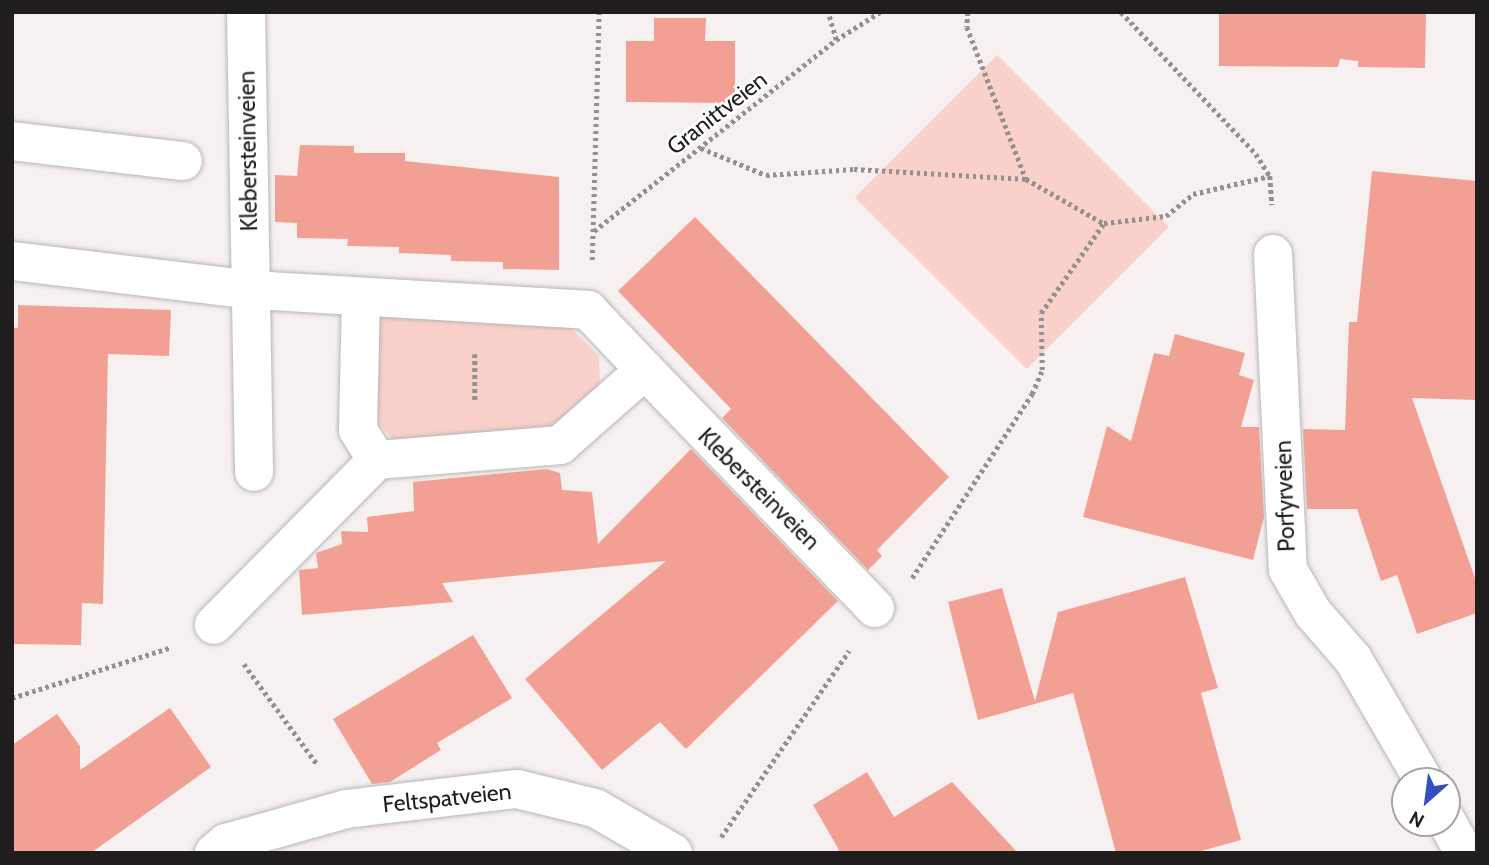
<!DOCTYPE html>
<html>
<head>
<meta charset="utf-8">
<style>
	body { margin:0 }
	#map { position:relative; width:1489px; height:865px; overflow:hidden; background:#f6f1f0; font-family:Cabin,sans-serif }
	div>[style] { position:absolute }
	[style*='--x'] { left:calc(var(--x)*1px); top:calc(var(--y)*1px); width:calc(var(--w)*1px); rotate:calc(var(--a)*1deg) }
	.green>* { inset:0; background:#fad1ca; transform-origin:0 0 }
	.building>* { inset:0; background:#f3a094 }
	.path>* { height:4.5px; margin-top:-2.25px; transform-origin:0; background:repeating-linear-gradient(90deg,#93908f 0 3.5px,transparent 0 7px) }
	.roads { filter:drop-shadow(0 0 2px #bab6b5) drop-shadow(0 0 2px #bab6b5) }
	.minor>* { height:38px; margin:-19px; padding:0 19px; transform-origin:19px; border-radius:19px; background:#fff }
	span { translate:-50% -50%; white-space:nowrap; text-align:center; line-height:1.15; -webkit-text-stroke:5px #fff; paint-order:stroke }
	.street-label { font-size:23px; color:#1f1d1d }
	.frame { position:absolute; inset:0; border:14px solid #1f1d1d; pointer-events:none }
	.north { position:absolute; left:1391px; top:767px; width:70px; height:70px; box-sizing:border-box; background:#fff; border:2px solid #a5a5a5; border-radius:50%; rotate:208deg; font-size:19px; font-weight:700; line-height:28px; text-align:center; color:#1f1d1d }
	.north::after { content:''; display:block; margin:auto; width:24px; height:32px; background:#334ebf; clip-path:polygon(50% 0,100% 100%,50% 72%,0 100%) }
</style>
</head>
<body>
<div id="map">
	<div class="green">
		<i style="left:997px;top:55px;width:243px;height:201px;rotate:45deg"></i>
		<i style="clip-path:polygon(374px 316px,569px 326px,599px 356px,600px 387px,556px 429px,401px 449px,373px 416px)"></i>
	</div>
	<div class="building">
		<i style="clip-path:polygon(1219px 12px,1426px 12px,1425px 68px,1358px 67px,1358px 61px,1340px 59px,1338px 67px,1219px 66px)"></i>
		<i style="clip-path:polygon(654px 18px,706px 18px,705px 41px,735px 41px,735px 103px,626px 102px,626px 41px,654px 41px)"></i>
		<i style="clip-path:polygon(300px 145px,354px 146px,354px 153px,405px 153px,405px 161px,559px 177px,559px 270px,503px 269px,503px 262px,451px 261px,451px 255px,399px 253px,399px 247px,347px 246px,348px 239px,297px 238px,297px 223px,275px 222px,275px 175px,297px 176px)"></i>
		<i style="clip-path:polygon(1372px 171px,1477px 181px,1477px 400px,1412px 398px,1477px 584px,1477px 613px,1417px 634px,1397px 575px,1381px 581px,1357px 509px,1307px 509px,1303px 429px,1345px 430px,1349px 322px,1357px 322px)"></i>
		<i style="clip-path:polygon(695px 217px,949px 477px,877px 550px,882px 556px,868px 570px,722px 418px,731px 409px,618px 291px)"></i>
		<i style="clip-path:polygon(18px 305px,171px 310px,169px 356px,108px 354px,103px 604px,82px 603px,81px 645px,12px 644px,12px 328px,18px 328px)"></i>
		<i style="clip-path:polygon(1175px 334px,1245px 353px,1239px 375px,1254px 380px,1241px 427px,1259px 427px,1264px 517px,1253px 560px,1083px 517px,1107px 426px,1131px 441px,1154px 353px,1169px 356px)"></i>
		<i style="clip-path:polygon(691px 449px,838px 601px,686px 749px,660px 722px,602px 770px,525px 679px,666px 561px,442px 583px,453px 602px,302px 615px,299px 570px,318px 568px,316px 553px,342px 544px,341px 531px,368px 532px,367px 517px,414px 511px,413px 482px,547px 469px,560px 473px,562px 490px,592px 492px,598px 544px)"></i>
		<i style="clip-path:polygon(1185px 577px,1218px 688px,1201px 693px,1241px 840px,1194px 853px,1116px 853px,1073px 693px,978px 720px,948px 602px,1002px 588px,1035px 701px,1058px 612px)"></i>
		<i style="clip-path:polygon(473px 635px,512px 698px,437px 743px,441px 750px,390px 782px,372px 784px,333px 719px)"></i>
		<i style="clip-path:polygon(170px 708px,211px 767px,91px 853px,12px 853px,12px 745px,57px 714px,80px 746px,80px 770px)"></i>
		<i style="clip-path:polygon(867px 772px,894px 817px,952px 782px,1018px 853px,834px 853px,839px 850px,813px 805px)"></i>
	</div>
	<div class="path">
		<i style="--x:968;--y:12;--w:15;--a:94"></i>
		<i style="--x:967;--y:27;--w:163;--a:68.8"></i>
		<i style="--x:1121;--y:12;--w:196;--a:46.4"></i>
		<i style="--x:1256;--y:154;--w:26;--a:58"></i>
		<i style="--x:1270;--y:176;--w:29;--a:86"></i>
		<i style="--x:836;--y:40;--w:52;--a:-32.5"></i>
		<i style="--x:701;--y:148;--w:70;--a:22.6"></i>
		<i style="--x:766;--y:175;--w:88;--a:-3.9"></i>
		<i style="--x:854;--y:169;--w:172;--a:3.3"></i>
		<i style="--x:1026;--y:179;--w:89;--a:29.7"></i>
		<i style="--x:594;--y:231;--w:308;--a:-38.3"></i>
		<i style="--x:836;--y:40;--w:29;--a:-106"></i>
		<i style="--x:592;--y:260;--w:248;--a:-88.4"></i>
		<i style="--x:475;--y:354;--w:47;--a:90"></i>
		<i style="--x:912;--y:578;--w:220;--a:-56.9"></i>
		<i style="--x:1032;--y:394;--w:26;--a:-67"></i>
		<i style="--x:1042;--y:370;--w:57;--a:-91"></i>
		<i style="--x:1041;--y:313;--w:110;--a:-55"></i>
		<i style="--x:1104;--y:223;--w:62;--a:-6.4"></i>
		<i style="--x:1166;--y:216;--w:35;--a:-39"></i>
		<i style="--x:1193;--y:194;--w:79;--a:-13.2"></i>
		<i style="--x:244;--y:664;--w:124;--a:53.9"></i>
		<i style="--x:12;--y:698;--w:165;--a:-17.7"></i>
		<i style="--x:721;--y:837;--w:226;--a:-55.5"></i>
	</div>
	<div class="roads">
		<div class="minor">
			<i style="--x:246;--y:12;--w:460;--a:89"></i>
			<i style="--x:12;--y:141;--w:172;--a:6.7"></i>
			<i style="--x:1273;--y:254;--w:316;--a:87.3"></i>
			<i style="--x:1288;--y:570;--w:50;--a:59.8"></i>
			<i style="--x:1313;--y:613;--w:61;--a:49"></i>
			<i style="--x:1353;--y:659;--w:141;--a:59.8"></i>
			<i style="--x:12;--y:261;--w:243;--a:6.9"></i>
			<i style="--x:253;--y:290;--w:336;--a:3.4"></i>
			<i style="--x:588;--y:310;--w:83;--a:46.5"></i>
			<i style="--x:645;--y:370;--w:113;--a:138.6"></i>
			<i style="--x:560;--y:445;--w:184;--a:175.3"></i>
			<i style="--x:377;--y:460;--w:232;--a:134.7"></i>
			<i style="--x:361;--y:297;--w:133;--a:91.3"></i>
			<i style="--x:358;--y:430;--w:36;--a:58"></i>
			<i style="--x:645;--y:370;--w:331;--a:46"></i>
			<i style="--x:1447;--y:822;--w:35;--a:61"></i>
			<i style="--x:214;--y:853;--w:16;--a:-40"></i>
			<i style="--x:226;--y:843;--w:125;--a:-15.8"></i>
			<i style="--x:346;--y:809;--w:172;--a:-6.7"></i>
			<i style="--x:517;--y:789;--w:80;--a:13.7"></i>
			<i style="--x:595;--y:808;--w:90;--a:30"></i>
		</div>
	</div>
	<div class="street-label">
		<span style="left:717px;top:113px;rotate:-38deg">Granittveien</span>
		<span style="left:248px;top:151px;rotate:-91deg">Klebersteinveien</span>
		<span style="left:759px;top:489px;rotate:45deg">Klebersteinveien</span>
		<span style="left:1285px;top:496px;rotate:-92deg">Porfyrveien</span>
		<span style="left:447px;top:798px;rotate:-6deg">Feltspatveien</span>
	</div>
	<div class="frame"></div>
	<div class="north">N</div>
</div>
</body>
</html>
